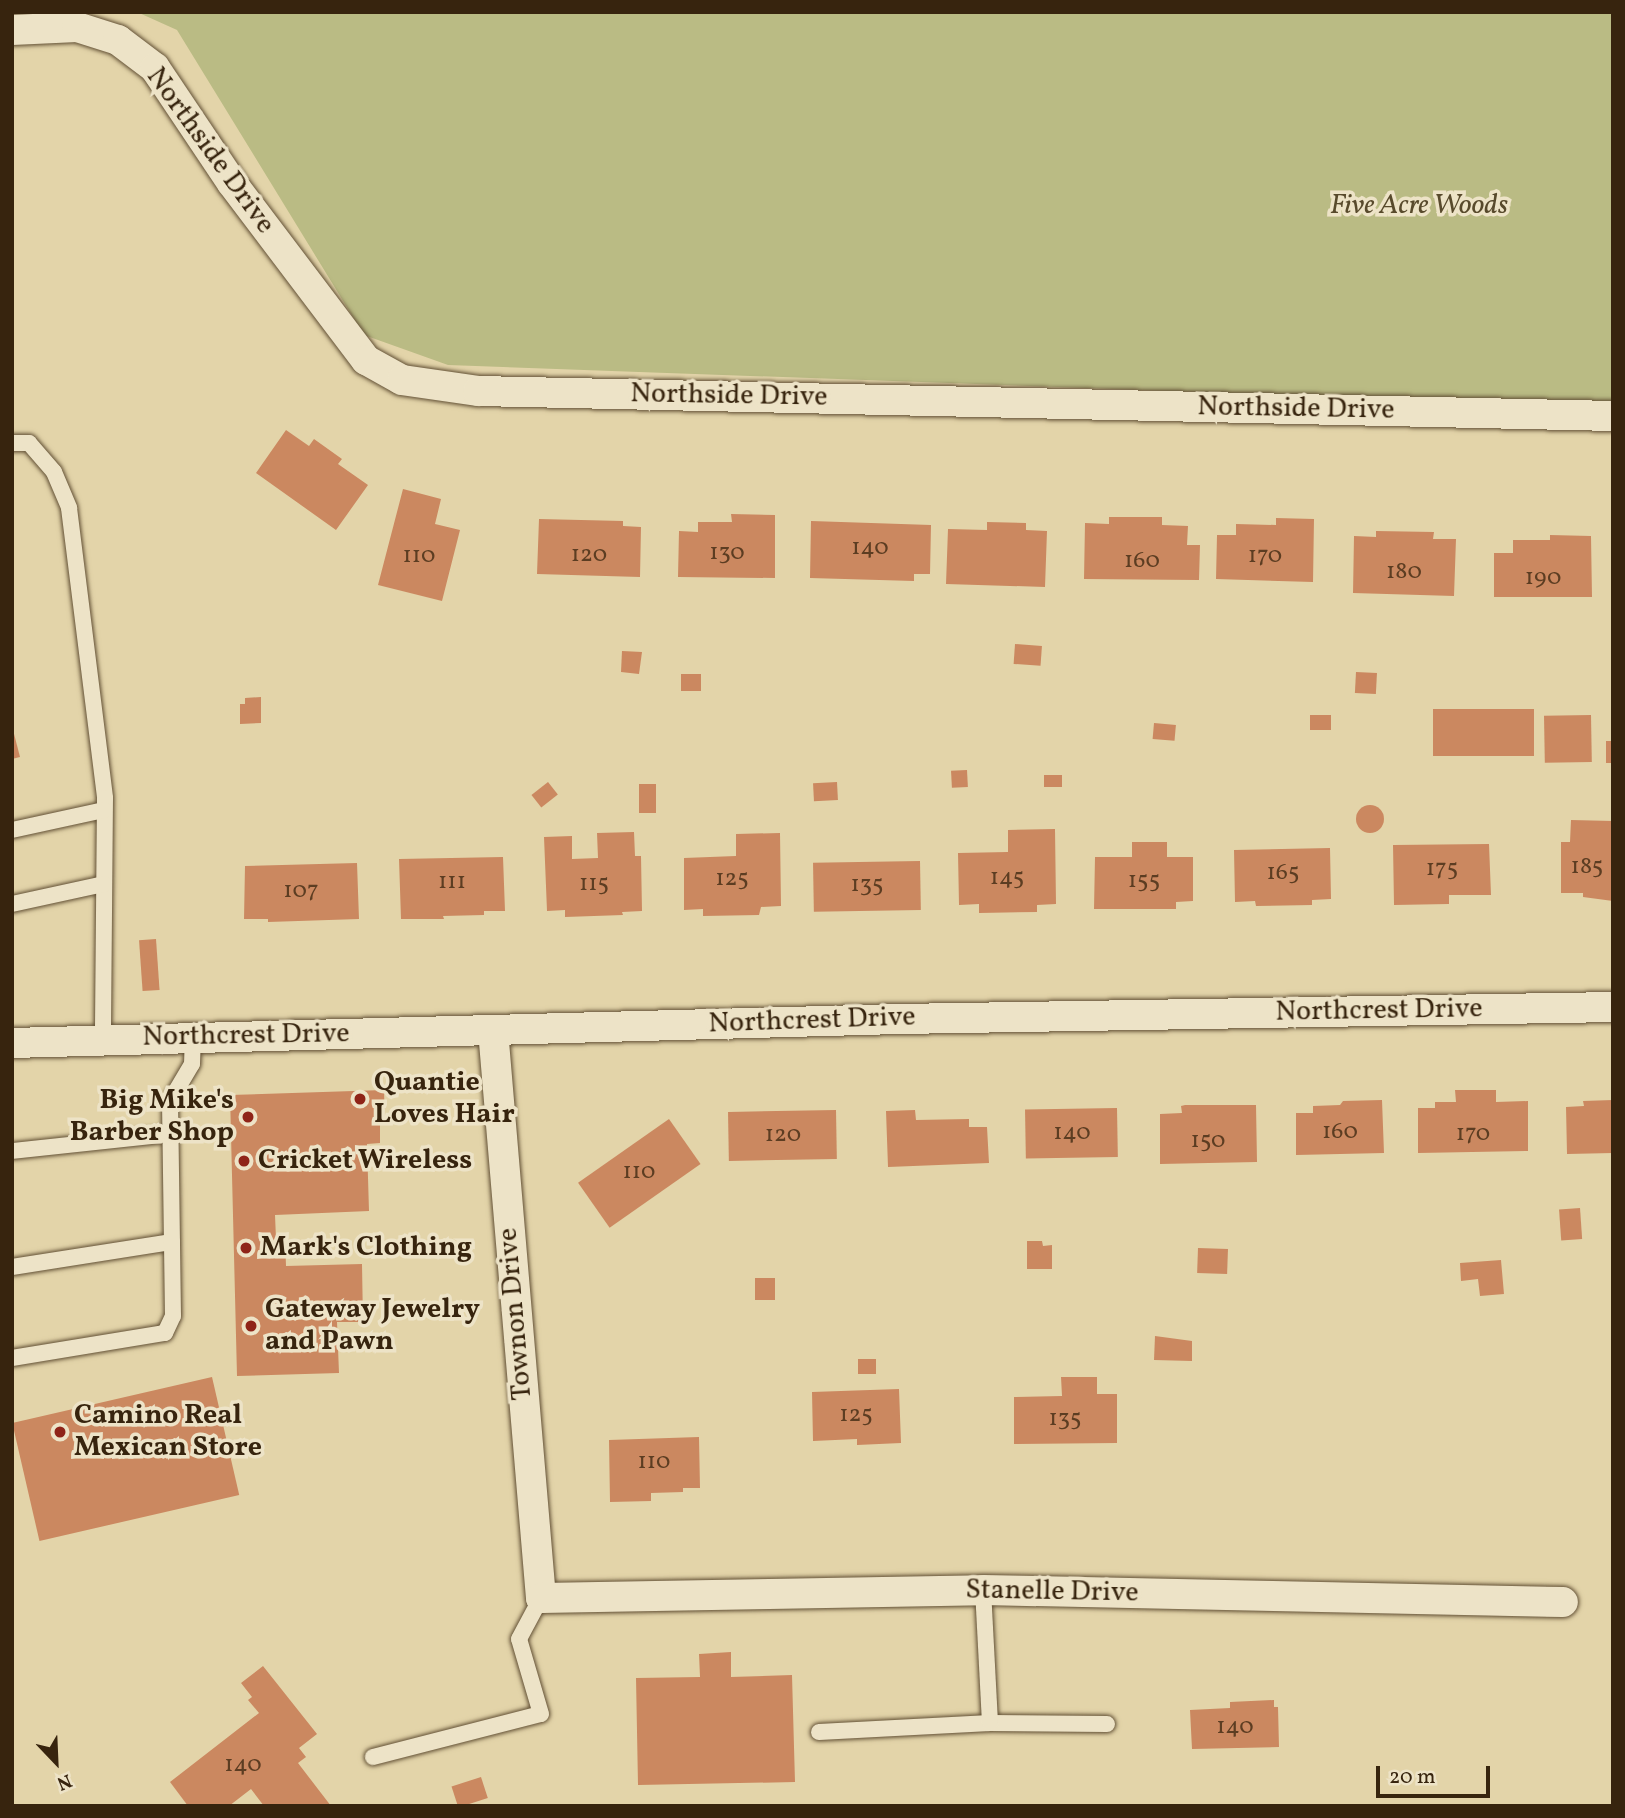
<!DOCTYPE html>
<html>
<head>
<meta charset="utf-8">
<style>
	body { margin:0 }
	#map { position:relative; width:1625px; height:1818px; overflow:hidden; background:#e3d4a9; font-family:Vollkorn,serif }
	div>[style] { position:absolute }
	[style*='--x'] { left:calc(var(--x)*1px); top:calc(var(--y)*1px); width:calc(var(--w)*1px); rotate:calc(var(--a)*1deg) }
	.green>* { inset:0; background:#babb84 }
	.building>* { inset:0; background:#cb8860; transform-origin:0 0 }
	.round { border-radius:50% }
	.roads { filter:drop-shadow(0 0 2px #625035) drop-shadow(0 0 2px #625035) }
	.lane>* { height:16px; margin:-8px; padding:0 8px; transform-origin:8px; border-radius:8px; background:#ede3c7 }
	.street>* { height:30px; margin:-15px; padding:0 15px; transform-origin:15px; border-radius:15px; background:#ede3c7 }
	.dots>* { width:19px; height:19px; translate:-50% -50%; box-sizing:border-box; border:4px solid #ede3c7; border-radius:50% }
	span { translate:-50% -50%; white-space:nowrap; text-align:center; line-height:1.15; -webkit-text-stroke:7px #ede3c7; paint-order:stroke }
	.number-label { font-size:24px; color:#5c3d22 }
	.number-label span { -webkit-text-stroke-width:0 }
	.street-label { font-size:28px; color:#37240e }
	.park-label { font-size:28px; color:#584a2c; font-style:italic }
	.poi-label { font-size:28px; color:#37240e; font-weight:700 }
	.left { translate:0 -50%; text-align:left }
	.right { translate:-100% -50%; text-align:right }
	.frame { position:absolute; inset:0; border:14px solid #37240e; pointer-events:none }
	.north { position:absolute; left:21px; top:1727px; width:70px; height:70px; -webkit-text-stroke:5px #ede3c7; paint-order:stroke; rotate:157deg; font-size:19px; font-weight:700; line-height:28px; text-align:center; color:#37240e }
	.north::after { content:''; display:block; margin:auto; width:24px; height:32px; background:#37240e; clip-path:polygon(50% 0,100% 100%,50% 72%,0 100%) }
	.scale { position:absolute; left:1376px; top:1766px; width:114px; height:32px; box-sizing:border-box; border:4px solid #37240e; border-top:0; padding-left:9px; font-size:21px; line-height:24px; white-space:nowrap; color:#37240e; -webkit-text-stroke:5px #ede3c7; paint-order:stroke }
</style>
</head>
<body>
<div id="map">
	<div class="green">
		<i style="clip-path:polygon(137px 12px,1613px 12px,1613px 407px,448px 365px,364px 335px,177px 30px)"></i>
	</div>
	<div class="building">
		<i style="clip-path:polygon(286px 430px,309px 446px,314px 439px,342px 459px,338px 464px,368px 485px,336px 530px,256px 473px)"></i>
		<i style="clip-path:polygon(403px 489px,441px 499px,435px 524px,460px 530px,442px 601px,378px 585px)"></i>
		<i style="clip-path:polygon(731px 514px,775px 515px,775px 578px,678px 577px,679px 531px,698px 532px,698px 522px,732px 522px)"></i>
		<i style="clip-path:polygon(1109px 517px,1162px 517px,1162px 525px,1188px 526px,1187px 545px,1200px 545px,1199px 580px,1084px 579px,1085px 523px,1109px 524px)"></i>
		<i style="clip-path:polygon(1276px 518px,1314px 519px,1313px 582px,1216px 579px,1217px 535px,1236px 535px,1236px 524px,1276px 525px)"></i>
		<i style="clip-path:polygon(539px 519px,623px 521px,623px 526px,641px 527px,640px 577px,537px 574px)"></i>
		<i style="clip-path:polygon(811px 521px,931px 525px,930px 574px,914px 574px,914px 581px,810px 578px)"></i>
		<i style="clip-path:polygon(987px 522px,1026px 523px,1026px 530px,1047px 531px,1045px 587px,946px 584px,948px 529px,987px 530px)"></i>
		<i style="clip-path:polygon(1376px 531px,1434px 532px,1433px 539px,1456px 539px,1454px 596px,1353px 593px,1354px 536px,1376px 537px)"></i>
		<i style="clip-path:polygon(1550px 535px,1591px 536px,1592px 597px,1494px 597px,1494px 553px,1513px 553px,1513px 540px,1550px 540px)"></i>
		<i style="left:1015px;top:644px;width:27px;height:20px;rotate:4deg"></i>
		<i style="clip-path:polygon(622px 651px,642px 652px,639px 674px,621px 672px)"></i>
		<i style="left:1356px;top:672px;width:21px;height:21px;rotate:3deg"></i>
		<i style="left:681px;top:674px;width:20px;height:17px"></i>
		<i style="clip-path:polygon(261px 697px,261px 723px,240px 724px,240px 704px,245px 704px,245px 698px)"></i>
		<i style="left:1534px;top:709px;width:47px;height:101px;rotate:90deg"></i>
		<i style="left:1310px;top:715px;width:21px;height:15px"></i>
		<i style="left:1591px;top:715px;width:47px;height:47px;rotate:89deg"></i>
		<i style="left:1154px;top:723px;width:22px;height:16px;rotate:5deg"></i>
		<i style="clip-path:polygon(12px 726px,20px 757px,12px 759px)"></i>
		<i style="left:1606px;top:741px;width:7px;height:22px"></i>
		<i style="left:967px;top:770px;width:17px;height:16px;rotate:87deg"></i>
		<i style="left:1044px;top:775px;width:18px;height:12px"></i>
		<i style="left:548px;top:782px;width:16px;height:21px;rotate:52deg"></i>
		<i style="left:837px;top:782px;width:18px;height:24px;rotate:87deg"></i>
		<i style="left:639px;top:784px;width:17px;height:29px"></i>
		<i class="round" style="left:1356px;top:805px;width:28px;height:28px"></i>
		<i style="clip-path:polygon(1571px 820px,1613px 821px,1613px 901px,1583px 897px,1583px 893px,1561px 893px,1561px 842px,1570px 842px)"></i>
		<i style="clip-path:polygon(1055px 829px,1056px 904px,1037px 905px,1037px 912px,979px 913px,979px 904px,959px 905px,958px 853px,1008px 852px,1008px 830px)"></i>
		<i style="clip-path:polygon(634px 832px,635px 856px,641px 856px,642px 911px,622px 912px,623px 915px,565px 917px,565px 910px,547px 911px,544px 837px,572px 836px,572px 859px,598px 858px,597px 833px)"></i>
		<i style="clip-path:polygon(780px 833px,781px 906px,761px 907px,759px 915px,703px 916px,703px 909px,684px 910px,684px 858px,736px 856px,736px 834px)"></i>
		<i style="clip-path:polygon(1132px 842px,1167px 842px,1167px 857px,1193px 857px,1193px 901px,1176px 902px,1176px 909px,1094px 909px,1095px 857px,1132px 857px)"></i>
		<i style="clip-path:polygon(1489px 844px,1491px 895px,1449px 895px,1449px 904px,1394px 905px,1393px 845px)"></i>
		<i style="clip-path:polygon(1330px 848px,1331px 899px,1312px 900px,1312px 905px,1256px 906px,1255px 901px,1235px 902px,1234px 850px)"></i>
		<i style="clip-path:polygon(503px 857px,505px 911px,484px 911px,484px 915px,443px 916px,444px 919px,401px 919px,399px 859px)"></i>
		<i style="left:920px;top:861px;width:49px;height:107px;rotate:89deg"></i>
		<i style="clip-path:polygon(357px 863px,359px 919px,268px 922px,268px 919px,244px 919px,245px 866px)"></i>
		<i style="left:156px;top:939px;width:51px;height:17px;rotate:86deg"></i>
		<i style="clip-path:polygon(384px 1090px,385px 1124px,380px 1124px,380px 1143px,367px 1144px,369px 1211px,275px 1215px,276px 1239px,285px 1238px,286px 1266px,362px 1264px,363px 1322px,337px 1322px,339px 1373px,237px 1376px,230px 1095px)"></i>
		<i style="clip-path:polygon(1455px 1090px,1496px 1090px,1496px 1102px,1528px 1101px,1528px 1151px,1418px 1153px,1418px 1108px,1435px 1108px,1435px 1102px,1456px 1102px)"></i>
		<i style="clip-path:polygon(1382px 1100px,1384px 1153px,1296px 1155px,1296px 1113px,1313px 1113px,1313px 1106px,1340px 1105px,1343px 1101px)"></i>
		<i style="clip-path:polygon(1613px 1100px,1613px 1153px,1567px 1154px,1566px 1107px,1584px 1106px,1583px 1101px)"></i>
		<i style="clip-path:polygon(1185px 1105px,1256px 1105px,1257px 1162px,1160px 1164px,1160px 1114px,1182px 1113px,1181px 1106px)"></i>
		<i style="left:1117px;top:1108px;width:49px;height:92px;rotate:89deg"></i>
		<i style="left:836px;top:1110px;width:49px;height:108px;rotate:89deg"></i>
		<i style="clip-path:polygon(915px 1110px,916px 1120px,969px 1119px,969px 1127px,987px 1127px,989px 1163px,888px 1167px,886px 1111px)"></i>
		<i style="left:669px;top:1119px;width:55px;height:111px;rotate:55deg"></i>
		<i style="left:1580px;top:1208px;width:31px;height:21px;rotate:86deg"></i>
		<i style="clip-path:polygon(1027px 1241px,1042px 1241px,1043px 1246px,1052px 1245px,1052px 1269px,1027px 1269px)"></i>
		<i style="left:1198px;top:1248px;width:30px;height:25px;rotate:2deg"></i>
		<i style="clip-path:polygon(1501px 1260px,1504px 1294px,1480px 1296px,1478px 1279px,1461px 1281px,1460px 1263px)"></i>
		<i style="left:755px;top:1278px;width:20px;height:22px"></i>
		<i style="clip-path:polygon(1155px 1336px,1192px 1341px,1192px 1361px,1154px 1360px)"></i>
		<i style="left:858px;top:1359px;width:18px;height:15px"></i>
		<i style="left:212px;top:1377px;width:121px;height:205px;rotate:77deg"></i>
		<i style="clip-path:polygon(1061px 1377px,1097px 1377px,1097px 1394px,1117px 1394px,1117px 1443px,1014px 1444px,1014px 1397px,1062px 1396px)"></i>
		<i style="clip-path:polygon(899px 1389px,901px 1443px,857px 1445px,857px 1439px,813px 1441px,812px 1392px)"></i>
		<i style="clip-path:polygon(699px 1437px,700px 1488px,683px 1488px,683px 1492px,651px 1493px,651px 1501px,610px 1502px,609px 1440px)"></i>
		<i style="clip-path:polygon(731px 1652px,731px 1677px,792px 1675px,795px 1782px,638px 1785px,636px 1678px,700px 1677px,699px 1654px)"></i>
		<i style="clip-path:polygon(263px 1666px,317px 1734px,299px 1748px,306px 1757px,298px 1763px,331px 1806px,264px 1806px,251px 1789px,229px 1806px,188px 1806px,170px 1782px,259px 1713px,248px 1700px,252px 1697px,241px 1683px)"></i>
		<i style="clip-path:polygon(1274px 1700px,1274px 1707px,1278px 1707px,1279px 1747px,1192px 1749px,1190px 1710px,1230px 1708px,1230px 1702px)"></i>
		<i style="left:481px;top:1777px;width:22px;height:31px;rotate:72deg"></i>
	</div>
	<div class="roads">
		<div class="lane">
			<i style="--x:12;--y:443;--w:17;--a:0"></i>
			<i style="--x:29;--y:443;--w:38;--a:49"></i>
			<i style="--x:54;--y:472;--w:39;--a:67"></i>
			<i style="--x:69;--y:508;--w:292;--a:82.9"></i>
			<i style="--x:105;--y:798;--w:241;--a:90.5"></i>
			<i style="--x:12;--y:830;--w:94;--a:-12.3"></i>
			<i style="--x:12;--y:904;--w:94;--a:-12.3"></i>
			<i style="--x:12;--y:1151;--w:160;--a:-6.1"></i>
			<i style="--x:12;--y:1267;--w:162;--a:-8.9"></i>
			<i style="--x:12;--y:1358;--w:155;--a:-9.3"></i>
			<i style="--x:165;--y:1333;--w:19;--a:-65"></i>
			<i style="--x:173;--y:1316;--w:215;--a:-90.8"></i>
			<i style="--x:170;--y:1101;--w:43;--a:-59.3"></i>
			<i style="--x:192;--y:1064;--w:26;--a:-88"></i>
			<i style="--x:990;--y:1723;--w:117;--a:0.5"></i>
			<i style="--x:819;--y:1732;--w:171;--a:-3"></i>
			<i style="--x:990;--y:1723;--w:133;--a:-93"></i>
			<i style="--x:373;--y:1757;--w:173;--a:-14.4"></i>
			<i style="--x:541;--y:1714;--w:78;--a:-106.3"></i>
			<i style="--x:519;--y:1639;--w:47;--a:-61.8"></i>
		</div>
		<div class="street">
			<i style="--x:12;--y:30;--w:65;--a:-2.6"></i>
			<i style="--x:77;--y:27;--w:43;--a:17.6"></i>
			<i style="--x:118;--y:40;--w:46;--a:37.1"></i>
			<i style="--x:155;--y:68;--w:138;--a:56.2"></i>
			<i style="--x:232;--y:183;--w:222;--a:52.9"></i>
			<i style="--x:366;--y:360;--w:41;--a:29.1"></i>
			<i style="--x:402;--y:380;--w:77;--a:8.2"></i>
			<i style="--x:478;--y:391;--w:1135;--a:1.26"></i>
			<i style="--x:493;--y:1030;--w:570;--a:85.17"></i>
			<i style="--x:541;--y:1598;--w:442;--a:-1"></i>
			<i style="--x:983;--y:1590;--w:580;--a:1.19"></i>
			<i style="--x:12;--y:1043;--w:888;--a:-1.55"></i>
			<i style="--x:900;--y:1019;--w:713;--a:-0.96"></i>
		</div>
	</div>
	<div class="dots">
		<i style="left:360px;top:1099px;background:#8f2418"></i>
		<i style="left:248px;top:1117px;background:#8f2418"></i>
		<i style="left:244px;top:1161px;background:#8f2418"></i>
		<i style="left:246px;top:1248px;background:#8f2418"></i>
		<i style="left:251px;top:1326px;background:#8f2418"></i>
		<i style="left:60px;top:1432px;background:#8f2418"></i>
	</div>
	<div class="number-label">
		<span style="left:870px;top:549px">140</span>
		<span style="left:727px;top:554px">130</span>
		<span style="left:589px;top:556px">120</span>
		<span style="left:419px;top:557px">110</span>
		<span style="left:1265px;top:557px">170</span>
		<span style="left:1142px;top:562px">160</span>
		<span style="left:1404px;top:573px">180</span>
		<span style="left:1543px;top:579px">190</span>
		<span style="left:1587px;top:868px">185</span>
		<span style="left:1442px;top:870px">175</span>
		<span style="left:1283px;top:874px">165</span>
		<span style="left:1007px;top:879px">145</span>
		<span style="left:732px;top:880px">125</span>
		<span style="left:1144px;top:882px">155</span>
		<span style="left:452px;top:883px">111</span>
		<span style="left:594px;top:885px">115</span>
		<span style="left:867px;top:886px">135</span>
		<span style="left:301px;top:892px">107</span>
		<span style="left:1340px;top:1133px">160</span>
		<span style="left:1072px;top:1134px">140</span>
		<span style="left:1473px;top:1135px">170</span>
		<span style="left:783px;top:1136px">120</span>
		<span style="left:1208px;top:1142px">150</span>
		<span style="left:639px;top:1173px">110</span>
		<span style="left:856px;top:1416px">125</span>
		<span style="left:1065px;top:1420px">135</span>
		<span style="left:654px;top:1463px">110</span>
		<span style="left:1235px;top:1728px">140</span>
		<span style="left:243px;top:1766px">140</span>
	</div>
	<div class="street-label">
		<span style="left:210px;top:151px;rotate:54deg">Northside Drive</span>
		<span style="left:729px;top:396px;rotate:1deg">Northside Drive</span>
		<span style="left:1296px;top:409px;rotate:1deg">Northside Drive</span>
		<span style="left:1379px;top:1011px;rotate:-1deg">Northcrest Drive</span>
		<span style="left:812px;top:1021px;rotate:-2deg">Northcrest Drive</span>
		<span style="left:246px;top:1036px;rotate:-1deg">Northcrest Drive</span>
		<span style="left:516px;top:1314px;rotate:-95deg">Townon Drive</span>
		<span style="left:1052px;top:1592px;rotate:1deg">Stanelle Drive</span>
	</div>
	<div class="park-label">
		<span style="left:1419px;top:206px">Five Acre Woods</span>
	</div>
	<div class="poi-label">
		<span class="left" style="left:374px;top:1099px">Quantie<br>Loves Hair</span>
		<span class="right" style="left:234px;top:1117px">Big Mike's<br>Barber Shop</span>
		<span class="left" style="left:258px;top:1161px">Cricket Wireless</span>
		<span class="left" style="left:260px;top:1248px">Mark's Clothing</span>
		<span class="left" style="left:265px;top:1326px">Gateway Jewelry<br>and Pawn</span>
		<span class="left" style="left:74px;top:1432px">Camino Real<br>Mexican Store</span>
	</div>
	<div class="frame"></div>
	<div class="north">N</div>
	<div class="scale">20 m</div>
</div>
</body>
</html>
